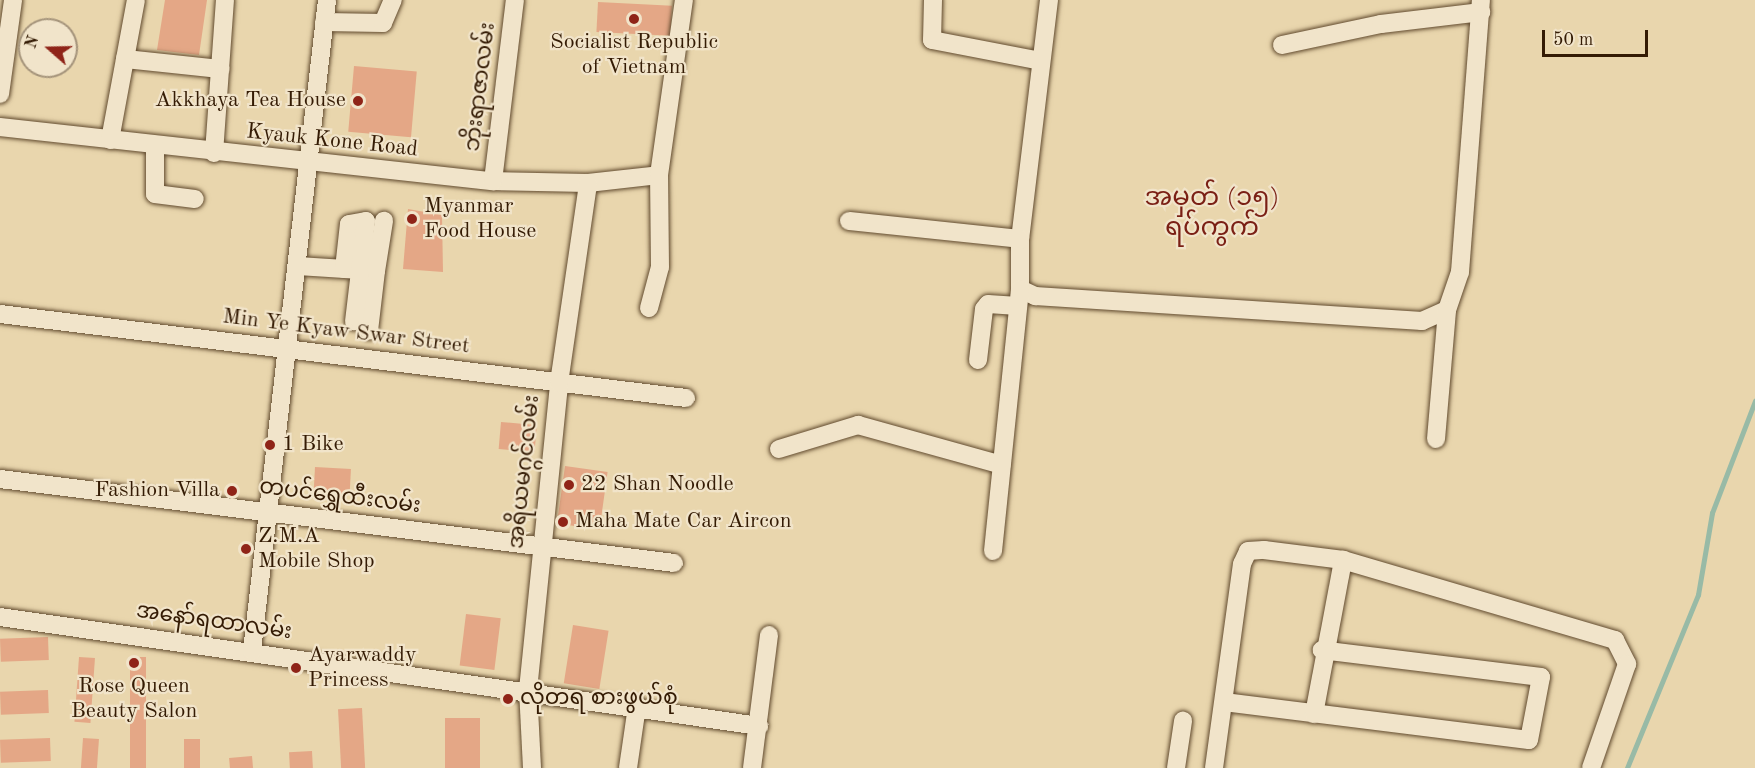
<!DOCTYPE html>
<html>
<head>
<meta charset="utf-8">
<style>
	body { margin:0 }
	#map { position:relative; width:1755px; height:768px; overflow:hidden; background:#e9d6ad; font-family:"Old Standard TT","Noto Sans Myanmar",serif }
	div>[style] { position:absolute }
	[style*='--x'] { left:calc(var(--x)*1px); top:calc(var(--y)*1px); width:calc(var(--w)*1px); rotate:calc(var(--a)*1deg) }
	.stream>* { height:4.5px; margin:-2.25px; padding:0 2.25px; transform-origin:2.25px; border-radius:2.25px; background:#98baa6 }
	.building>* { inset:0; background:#e4a786; transform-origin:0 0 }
	.roads { filter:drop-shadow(0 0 2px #614a2e) drop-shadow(0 0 2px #614a2e) }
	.minor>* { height:18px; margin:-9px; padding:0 9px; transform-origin:9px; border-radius:9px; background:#f1e4ca }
	.dots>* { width:16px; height:16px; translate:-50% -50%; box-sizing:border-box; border:3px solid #f1e4ca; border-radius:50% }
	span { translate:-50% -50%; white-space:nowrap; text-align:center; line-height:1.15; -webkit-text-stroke:4.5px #f1e4ca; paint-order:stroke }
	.poi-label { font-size:22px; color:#341b04 }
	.right { translate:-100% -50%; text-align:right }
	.left { translate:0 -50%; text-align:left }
	.street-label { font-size:22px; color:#341b04 }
	.quarter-label { font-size:26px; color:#7a1f14 }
	.north { position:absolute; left:18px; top:18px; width:60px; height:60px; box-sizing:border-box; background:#f1e4ca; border:2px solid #a5947b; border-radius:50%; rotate:290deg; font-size:16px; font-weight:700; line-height:24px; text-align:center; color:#341b04 }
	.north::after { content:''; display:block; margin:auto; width:21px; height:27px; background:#8f2418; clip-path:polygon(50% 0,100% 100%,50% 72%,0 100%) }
	.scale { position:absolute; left:1542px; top:30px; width:106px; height:27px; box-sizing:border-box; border:3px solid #341b04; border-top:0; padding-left:8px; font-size:18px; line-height:21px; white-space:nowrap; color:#341b04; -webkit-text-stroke:4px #f1e4ca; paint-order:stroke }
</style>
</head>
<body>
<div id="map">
	<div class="stream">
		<i style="--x:1627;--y:768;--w:187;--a:-67.7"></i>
		<i style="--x:1698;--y:595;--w:83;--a:-80.3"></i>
		<i style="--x:1712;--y:513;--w:120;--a:-69"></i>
	</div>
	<div class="building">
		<i style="clip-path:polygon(165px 0,207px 0,199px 55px,157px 50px)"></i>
		<i style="left:598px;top:2px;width:74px;height:30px;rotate:3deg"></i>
		<i style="left:354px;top:66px;width:63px;height:66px;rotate:5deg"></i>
		<i style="clip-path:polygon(408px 209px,442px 215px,443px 272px,403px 269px)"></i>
		<i style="left:501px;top:422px;width:36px;height:27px;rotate:5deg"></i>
		<i style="left:565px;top:466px;width:43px;height:58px;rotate:8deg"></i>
		<i style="left:315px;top:467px;width:36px;height:26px;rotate:3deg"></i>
		<i style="left:466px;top:614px;width:35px;height:52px;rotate:7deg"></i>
		<i style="left:573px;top:625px;width:36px;height:59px;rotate:9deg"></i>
		<i style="left:48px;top:637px;width:23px;height:48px;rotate:88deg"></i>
		<i style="left:79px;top:657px;width:16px;height:65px;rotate:4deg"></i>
		<i style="left:130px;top:657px;width:16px;height:111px"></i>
		<i style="left:48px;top:690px;width:23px;height:48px;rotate:88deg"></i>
		<i style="left:362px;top:708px;width:60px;height:24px;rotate:87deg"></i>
		<i style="left:480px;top:718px;width:50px;height:35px;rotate:90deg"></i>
		<i style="left:50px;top:738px;width:23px;height:50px;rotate:88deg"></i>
		<i style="left:83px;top:738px;width:16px;height:30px;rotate:4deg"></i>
		<i style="left:184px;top:739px;width:16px;height:29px"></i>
		<i style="left:312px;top:751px;width:17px;height:23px;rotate:87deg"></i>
		<i style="left:252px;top:756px;width:12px;height:23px;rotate:85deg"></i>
	</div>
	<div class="roads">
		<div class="minor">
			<i style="--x:933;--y:0;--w:40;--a:91.4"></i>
			<i style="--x:932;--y:40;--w:111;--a:10.9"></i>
			<i style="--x:1049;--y:0;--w:241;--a:96.9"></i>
			<i style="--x:1020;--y:239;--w:50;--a:90"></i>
			<i style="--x:1020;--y:289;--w:17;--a:25"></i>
			<i style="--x:1035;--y:296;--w:388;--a:3.7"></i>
			<i style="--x:1422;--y:321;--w:27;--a:-24"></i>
			<i style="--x:1447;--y:310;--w:40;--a:-71.1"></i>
			<i style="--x:1460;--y:272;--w:273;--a:-85.6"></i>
			<i style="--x:324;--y:22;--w:59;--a:1"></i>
			<i style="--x:383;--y:23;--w:25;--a:-67"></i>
			<i style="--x:1282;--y:45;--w:101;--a:-12"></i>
			<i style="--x:1381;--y:24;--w:101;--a:-6.8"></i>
			<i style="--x:125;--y:59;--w:96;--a:6"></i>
			<i style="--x:0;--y:94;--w:95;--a:-82.1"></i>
			<i style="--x:0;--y:127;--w:496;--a:6.3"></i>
			<i style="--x:493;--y:181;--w:95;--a:1.2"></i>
			<i style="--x:588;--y:183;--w:71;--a:-6.4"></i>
			<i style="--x:110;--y:140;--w:142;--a:-79.5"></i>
			<i style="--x:155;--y:147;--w:47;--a:90"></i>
			<i style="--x:155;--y:194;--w:40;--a:7.1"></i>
			<i style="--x:214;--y:153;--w:153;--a:-85.9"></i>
			<i style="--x:493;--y:181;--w:182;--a:-83.1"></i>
			<i style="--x:849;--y:221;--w:172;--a:6"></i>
			<i style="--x:298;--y:266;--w:78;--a:3.7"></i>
			<i style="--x:376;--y:271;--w:60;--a:96.7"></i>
			<i style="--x:344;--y:269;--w:45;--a:-83.7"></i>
			<i style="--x:349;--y:224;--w:17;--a:-10"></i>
			<i style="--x:366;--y:221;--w:101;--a:96.8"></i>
			<i style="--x:376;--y:271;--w:51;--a:-80.9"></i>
			<i style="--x:649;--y:308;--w:42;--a:-75"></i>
			<i style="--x:660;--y:267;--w:92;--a:-90.6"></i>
			<i style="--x:659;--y:175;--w:177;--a:-81.9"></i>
			<i style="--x:0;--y:314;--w:691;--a:6.98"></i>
			<i style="--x:978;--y:360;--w:51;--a:-83.3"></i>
			<i style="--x:984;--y:309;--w:6;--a:-51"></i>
			<i style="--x:988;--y:304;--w:30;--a:4"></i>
			<i style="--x:1436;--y:439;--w:129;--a:-85.1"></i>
			<i style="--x:779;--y:449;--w:83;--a:-16.9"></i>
			<i style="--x:858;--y:425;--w:149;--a:15.5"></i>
			<i style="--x:0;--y:479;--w:679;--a:7.1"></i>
			<i style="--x:993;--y:551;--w:263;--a:-84.1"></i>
			<i style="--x:0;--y:617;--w:767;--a:8.17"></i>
			<i style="--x:252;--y:651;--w:655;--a:-83.43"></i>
			<i style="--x:1224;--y:702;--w:307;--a:7.1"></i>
			<i style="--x:1529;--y:740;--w:64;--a:-79.2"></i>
			<i style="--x:1541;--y:677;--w:221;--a:-173"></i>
			<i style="--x:1314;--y:714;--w:157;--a:-79.3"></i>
			<i style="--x:532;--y:768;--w:78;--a:-92.9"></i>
			<i style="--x:528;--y:690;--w:309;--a:-84.2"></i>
			<i style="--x:559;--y:383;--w:202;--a:-81.7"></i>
			<i style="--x:628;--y:768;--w:63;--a:-81.7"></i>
			<i style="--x:752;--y:768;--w:134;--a:-82.7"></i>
			<i style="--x:1176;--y:768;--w:48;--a:-81.5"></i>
			<i style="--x:1214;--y:768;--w:206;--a:-82.2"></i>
			<i style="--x:1242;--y:564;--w:14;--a:-65"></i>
			<i style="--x:1248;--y:551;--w:16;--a:-4"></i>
			<i style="--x:1264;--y:550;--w:80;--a:7.2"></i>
			<i style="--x:1343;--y:560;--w:284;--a:16.4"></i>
			<i style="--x:1615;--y:640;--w:27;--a:63"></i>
			<i style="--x:1627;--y:664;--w:110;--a:109.1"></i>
		</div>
	</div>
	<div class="dots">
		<i style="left:634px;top:19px;background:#8f2418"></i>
		<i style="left:358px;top:101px;background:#8f2418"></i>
		<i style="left:412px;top:219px;background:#8f2418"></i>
		<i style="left:270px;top:445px;background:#8f2418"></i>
		<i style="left:569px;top:485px;background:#8f2418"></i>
		<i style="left:232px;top:491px;background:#8f2418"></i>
		<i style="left:563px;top:522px;background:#8f2418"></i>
		<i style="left:246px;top:549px;background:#8f2418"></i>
		<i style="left:134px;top:663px;background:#8f2418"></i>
		<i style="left:296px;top:668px;background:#8f2418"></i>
		<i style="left:508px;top:699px;background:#8f2418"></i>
	</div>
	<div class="poi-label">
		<span style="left:634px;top:55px">Socialist Republic<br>of Vietnam</span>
		<span class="right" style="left:346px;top:101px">Akkhaya Tea House</span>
		<span class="left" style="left:424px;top:219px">Myanmar<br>Food House</span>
		<span class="left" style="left:282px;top:445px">1 Bike</span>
		<span class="left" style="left:581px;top:485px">22 Shan Noodle</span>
		<span class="right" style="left:220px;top:491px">Fashion Villa</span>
		<span class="left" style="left:575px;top:522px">Maha Mate Car Aircon</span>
		<span class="left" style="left:258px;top:549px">Z.M.A<br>Mobile Shop</span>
		<span class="left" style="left:308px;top:668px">Ayarwaddy<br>Princess</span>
		<span style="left:134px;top:699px">Rose Queen<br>Beauty Salon</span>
		<span class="left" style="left:520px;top:699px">လိုတရ စားဖွယ်စုံ</span>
	</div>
	<div class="street-label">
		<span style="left:481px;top:87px;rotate:-83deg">ဘိုးရာဇာလမ်း</span>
		<span style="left:332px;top:141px;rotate:6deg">Kyauk Kone Road</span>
		<span style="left:346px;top:332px;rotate:7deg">Min Ye Kyaw Swar Street</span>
		<span style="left:525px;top:472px;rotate:-84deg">အရိယမဂ္ဂင်လမ်း</span>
		<span style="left:340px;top:497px;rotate:7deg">တပင်ရွှေထီးလမ်း</span>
		<span style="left:214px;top:622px;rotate:8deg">အနော်ရထာလမ်း</span>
	</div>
	<div class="quarter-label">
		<span style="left:1212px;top:214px">အမှတ် (၁၅)<br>ရပ်ကွက်</span>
	</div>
	<div class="north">N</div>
	<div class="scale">50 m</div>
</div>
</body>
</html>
